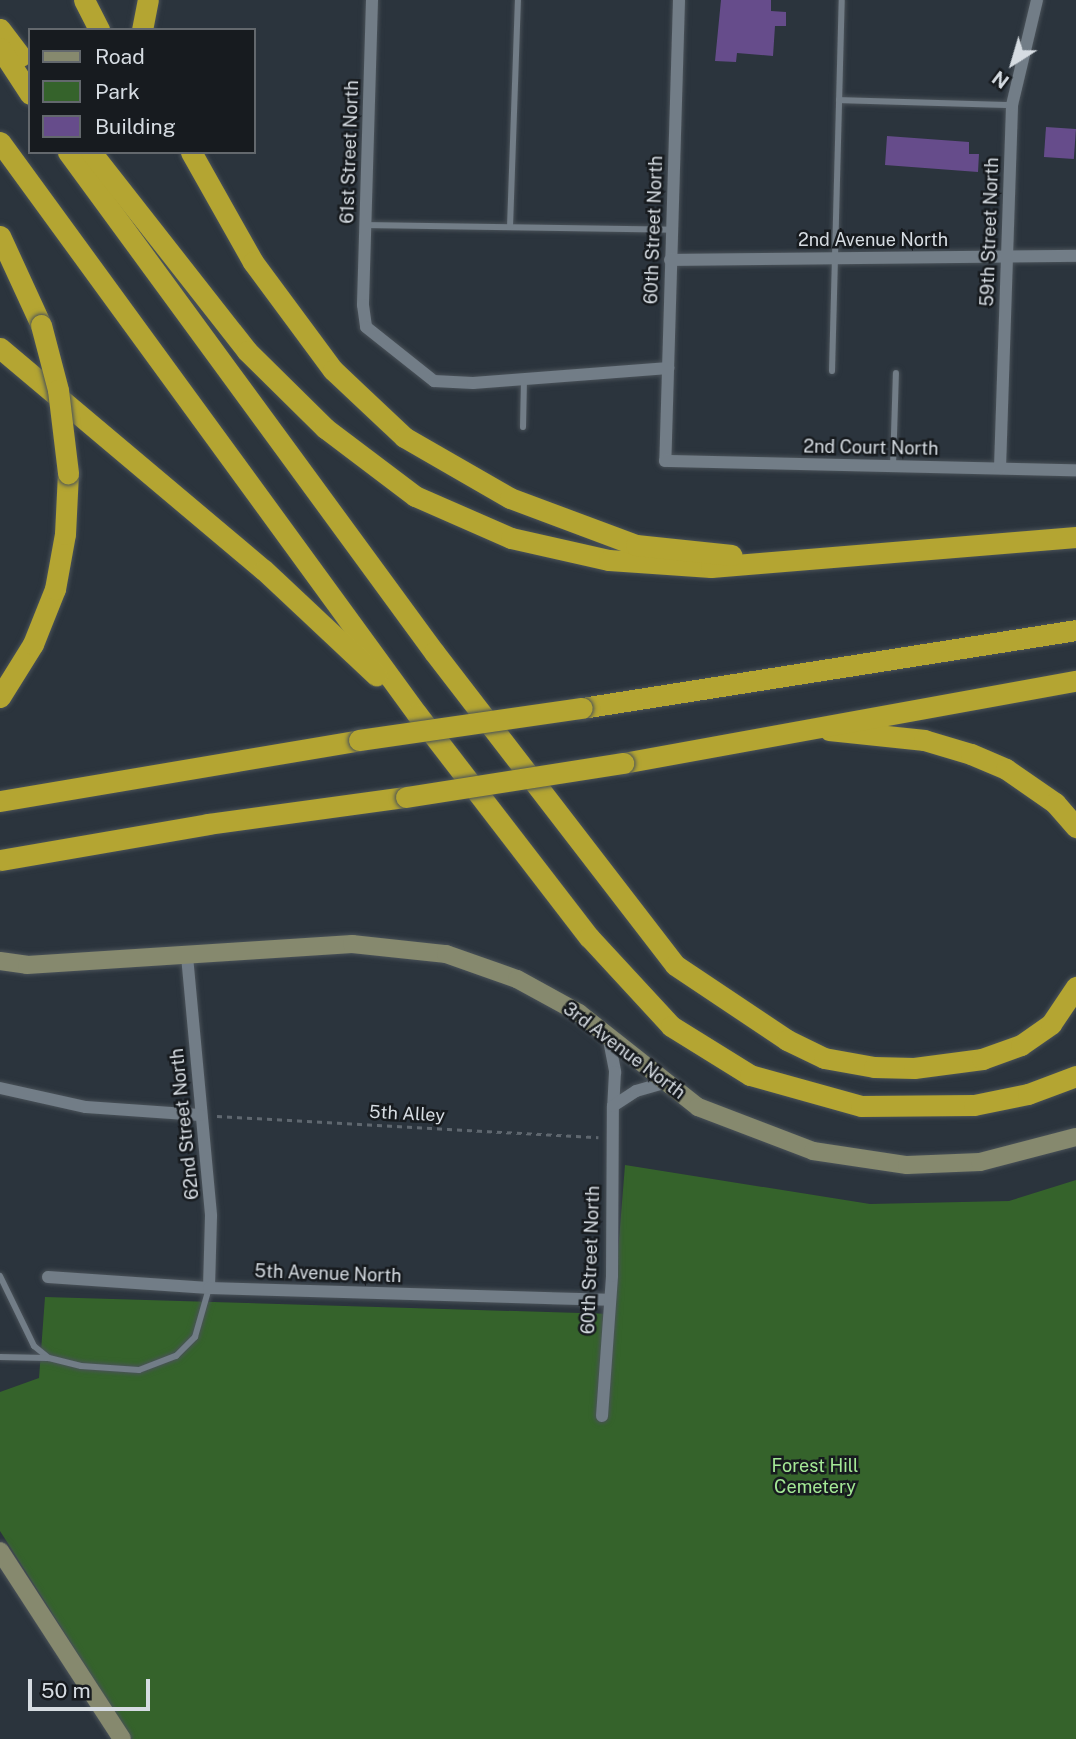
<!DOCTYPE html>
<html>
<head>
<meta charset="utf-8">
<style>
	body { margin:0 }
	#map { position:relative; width:1076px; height:1739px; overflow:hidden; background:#2b343d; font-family:"Public Sans",sans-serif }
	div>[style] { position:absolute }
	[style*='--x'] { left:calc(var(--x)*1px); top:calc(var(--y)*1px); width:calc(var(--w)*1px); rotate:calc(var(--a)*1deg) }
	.green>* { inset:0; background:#35632b }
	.building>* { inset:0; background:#664c8b; transform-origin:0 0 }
	.path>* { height:2.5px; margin-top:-1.25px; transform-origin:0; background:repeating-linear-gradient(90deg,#5f676f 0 5px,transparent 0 10px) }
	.roads { filter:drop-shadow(0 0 2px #4a5259) drop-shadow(0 0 2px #4a5259) }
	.lane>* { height:6px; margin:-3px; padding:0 3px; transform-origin:3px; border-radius:3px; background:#727d87 }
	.street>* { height:12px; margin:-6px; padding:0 6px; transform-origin:6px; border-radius:6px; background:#727d87 }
	.secondary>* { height:18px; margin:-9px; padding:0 9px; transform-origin:9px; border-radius:9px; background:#86896e }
	.highway>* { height:21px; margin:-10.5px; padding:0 10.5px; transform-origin:10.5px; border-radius:10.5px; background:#b4a532 }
	.bridges { filter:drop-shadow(0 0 2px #4a5259) drop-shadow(0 0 2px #4a5259) }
	.highway-bridge>* { height:21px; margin:-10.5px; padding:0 10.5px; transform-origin:10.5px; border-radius:10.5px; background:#b4a532 }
	span { translate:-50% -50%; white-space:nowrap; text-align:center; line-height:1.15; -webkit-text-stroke:5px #171b1f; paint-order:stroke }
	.street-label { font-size:18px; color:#d6dce2 }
	.park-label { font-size:18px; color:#a4e996 }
	.legend { position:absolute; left:28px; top:28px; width:228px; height:126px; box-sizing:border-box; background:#171b1f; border:2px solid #63686d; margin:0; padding:9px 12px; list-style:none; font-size:21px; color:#d6dce2 }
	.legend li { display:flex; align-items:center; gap:14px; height:35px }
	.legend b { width:35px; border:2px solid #63686d }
	.north { position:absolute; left:978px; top:28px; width:70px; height:70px; -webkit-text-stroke:5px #171b1f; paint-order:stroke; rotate:217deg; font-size:19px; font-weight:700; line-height:28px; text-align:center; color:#d6dce2 }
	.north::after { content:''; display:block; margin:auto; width:24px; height:32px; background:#d6dce2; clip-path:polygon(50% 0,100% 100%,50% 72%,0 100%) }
	.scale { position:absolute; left:28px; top:1679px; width:122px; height:32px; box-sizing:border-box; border:4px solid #d6dce2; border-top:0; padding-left:9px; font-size:21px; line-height:24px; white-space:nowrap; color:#d6dce2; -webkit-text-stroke:5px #171b1f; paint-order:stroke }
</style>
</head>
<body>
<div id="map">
	<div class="green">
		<i style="clip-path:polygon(625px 1165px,870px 1204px,1009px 1201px,1076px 1180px,1076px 1739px,132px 1739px,0 1531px,0 1392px,39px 1378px,45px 1297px,613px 1314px)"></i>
	</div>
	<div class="building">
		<i style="clip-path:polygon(721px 0,771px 0,771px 11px,786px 12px,786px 26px,775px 26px,773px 56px,737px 53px,736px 62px,715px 61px)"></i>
		<i style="left:1046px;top:127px;width:30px;height:30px;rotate:4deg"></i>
		<i style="clip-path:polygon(887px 136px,969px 142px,969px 154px,979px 154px,978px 172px,885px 165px)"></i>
	</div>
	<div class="path">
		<i style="--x:217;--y:1116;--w:382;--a:3.2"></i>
	</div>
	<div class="roads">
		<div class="lane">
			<i style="--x:839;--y:100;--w:173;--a:1.7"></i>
			<i style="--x:366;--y:225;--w:306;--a:0.9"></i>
			<i style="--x:510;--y:227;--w:227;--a:-88"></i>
			<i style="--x:832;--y:371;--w:371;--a:-88.5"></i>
			<i style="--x:523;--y:427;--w:47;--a:-88.8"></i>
			<i style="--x:893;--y:466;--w:93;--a:-88.2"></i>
			<i style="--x:0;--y:1276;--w:78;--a:64.1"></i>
			<i style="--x:34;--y:1346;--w:19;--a:39"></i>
			<i style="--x:49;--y:1358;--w:33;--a:14"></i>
			<i style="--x:81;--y:1366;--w:58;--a:3.9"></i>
			<i style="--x:139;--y:1370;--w:40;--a:-21"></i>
			<i style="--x:176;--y:1356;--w:27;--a:-45"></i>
			<i style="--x:195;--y:1337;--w:51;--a:-74.1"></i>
			<i style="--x:0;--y:1357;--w:47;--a:1.2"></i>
		</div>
		<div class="street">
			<i style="--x:372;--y:0;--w:305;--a:91.7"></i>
			<i style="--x:363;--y:305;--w:22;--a:82"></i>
			<i style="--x:366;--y:327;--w:87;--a:38.5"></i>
			<i style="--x:434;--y:381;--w:39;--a:3"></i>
			<i style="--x:473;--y:383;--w:196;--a:-4.4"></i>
			<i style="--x:679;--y:0;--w:461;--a:91.7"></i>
			<i style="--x:665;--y:461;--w:411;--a:1.3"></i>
			<i style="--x:670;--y:260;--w:406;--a:-0.6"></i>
			<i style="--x:1000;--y:468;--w:363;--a:-88.1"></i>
			<i style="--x:1012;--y:105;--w:108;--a:-76.6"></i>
			<i style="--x:187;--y:956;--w:261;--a:84.7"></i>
			<i style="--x:211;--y:1216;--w:72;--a:91.6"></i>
			<i style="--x:609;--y:1040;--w:33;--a:79"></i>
			<i style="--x:615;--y:1072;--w:34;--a:93"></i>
			<i style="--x:0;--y:1088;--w:88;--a:12.5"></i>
			<i style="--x:86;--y:1107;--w:114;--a:4"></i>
			<i style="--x:48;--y:1277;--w:161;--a:3.9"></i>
			<i style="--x:209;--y:1288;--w:400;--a:1.7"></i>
			<i style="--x:602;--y:1416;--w:140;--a:-85.9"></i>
			<i style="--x:612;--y:1276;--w:170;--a:-89.7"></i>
			<i style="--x:613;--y:1106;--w:27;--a:-33"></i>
			<i style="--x:636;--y:1091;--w:29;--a:-16"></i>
		</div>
		<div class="secondary">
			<i style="--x:0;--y:961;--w:27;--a:8"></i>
			<i style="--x:27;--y:965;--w:326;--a:-3.7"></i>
			<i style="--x:352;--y:944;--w:95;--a:6.1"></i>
			<i style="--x:446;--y:954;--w:75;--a:19.4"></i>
			<i style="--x:517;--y:979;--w:71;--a:28.7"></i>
			<i style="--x:579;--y:1013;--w:152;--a:38.3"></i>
			<i style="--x:698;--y:1107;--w:123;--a:20.9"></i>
			<i style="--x:813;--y:1151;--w:95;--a:8.5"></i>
			<i style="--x:907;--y:1165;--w:73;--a:-2.4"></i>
			<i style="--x:980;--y:1162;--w:99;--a:-14.6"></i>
			<i style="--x:0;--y:1551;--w:224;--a:57"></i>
		</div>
		<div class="highway">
			<i style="--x:84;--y:0;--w:34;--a:63"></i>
			<i style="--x:0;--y:29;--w:34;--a:53"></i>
			<i style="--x:142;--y:30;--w:31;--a:-79"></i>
			<i style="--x:0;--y:48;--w:55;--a:56.9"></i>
			<i style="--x:0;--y:142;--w:708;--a:53.91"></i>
			<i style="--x:417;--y:714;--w:282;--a:52.4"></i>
			<i style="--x:589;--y:937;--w:121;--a:47.3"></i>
			<i style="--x:671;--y:1026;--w:93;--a:31.8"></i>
			<i style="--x:750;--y:1075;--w:115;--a:15.6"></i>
			<i style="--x:861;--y:1106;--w:113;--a:-0.5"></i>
			<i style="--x:974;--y:1105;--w:55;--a:-11.5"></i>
			<i style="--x:1028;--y:1094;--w:51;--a:-20.6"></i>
			<i style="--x:68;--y:152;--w:620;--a:53.8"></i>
			<i style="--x:434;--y:652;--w:395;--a:52.4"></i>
			<i style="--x:675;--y:965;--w:135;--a:33.8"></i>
			<i style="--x:787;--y:1040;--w:41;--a:25.9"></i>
			<i style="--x:824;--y:1058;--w:51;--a:10.2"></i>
			<i style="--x:874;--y:1067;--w:40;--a:1.4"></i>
			<i style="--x:914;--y:1068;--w:69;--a:-7.5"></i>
			<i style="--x:982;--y:1059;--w:41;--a:-19.7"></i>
			<i style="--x:1021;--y:1045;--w:37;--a:-35"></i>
			<i style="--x:1051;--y:1024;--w:45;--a:-56"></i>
			<i style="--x:91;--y:152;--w:253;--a:51.9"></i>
			<i style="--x:247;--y:351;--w:110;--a:44.6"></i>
			<i style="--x:325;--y:428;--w:113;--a:37.1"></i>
			<i style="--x:415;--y:496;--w:105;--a:23.6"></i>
			<i style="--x:511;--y:538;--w:100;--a:12.7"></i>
			<i style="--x:609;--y:560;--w:102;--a:3.9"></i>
			<i style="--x:711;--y:567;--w:366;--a:-4.7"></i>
			<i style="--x:191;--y:152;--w:126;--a:60.6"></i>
			<i style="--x:253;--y:262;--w:134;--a:53.5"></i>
			<i style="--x:333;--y:370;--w:98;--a:43.3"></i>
			<i style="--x:404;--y:437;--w:122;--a:29.9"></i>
			<i style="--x:510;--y:498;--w:134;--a:20.5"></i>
			<i style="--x:636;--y:545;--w:96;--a:6"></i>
			<i style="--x:0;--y:236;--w:98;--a:65.3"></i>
			<i style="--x:0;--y:348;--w:345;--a:40.1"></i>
			<i style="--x:264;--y:570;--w:154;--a:43.2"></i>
			<i style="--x:0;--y:697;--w:62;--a:-58.1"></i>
			<i style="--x:33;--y:644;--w:59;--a:-68.2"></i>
			<i style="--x:55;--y:589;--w:56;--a:-79.7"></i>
			<i style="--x:65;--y:534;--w:61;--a:-87.2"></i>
			<i style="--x:582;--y:708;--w:500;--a:-8.97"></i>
			<i style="--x:829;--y:730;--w:96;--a:6"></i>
			<i style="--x:924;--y:740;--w:49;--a:16.6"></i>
			<i style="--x:971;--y:754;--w:38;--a:23"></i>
			<i style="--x:1006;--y:769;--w:60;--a:34.8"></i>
			<i style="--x:1055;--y:803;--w:32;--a:49"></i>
			<i style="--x:623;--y:763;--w:460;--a:-10.3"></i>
			<i style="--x:0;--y:801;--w:364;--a:-9.6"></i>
			<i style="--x:0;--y:860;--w:211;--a:-9.8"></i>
			<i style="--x:208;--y:824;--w:200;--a:-7.8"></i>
		</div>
	</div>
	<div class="bridges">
		<div class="highway-bridge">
			<i style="--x:41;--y:325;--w:67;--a:75.3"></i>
			<i style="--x:58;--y:390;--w:84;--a:83.1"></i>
			<i style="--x:359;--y:740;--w:225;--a:-8.2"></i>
			<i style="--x:406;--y:797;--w:220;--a:-8.9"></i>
		</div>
	</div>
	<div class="street-label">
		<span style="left:350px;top:152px;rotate:-88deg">61st Street North</span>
		<span style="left:654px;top:230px;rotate:-88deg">60th Street North</span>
		<span style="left:990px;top:232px;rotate:-88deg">59th Street North</span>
		<span style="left:873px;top:240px">2nd Avenue North</span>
		<span style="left:871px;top:448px;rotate:1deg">2nd Court North</span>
		<span style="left:624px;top:1051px;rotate:37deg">3rd Avenue North</span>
		<span style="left:407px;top:1114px;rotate:3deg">5th Alley</span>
		<span style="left:185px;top:1124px;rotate:-96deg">62nd Street North</span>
		<span style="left:591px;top:1260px;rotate:-88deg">60th Street North</span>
		<span style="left:328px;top:1274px;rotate:2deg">5th Avenue North</span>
	</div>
	<div class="park-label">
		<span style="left:815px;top:1477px">Forest Hill<br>Cemetery</span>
	</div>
	<ul class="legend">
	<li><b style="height:9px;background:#86896e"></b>Road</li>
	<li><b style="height:19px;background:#35632b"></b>Park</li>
	<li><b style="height:19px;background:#664c8b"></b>Building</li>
	</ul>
	<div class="north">N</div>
	<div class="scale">50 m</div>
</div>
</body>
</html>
